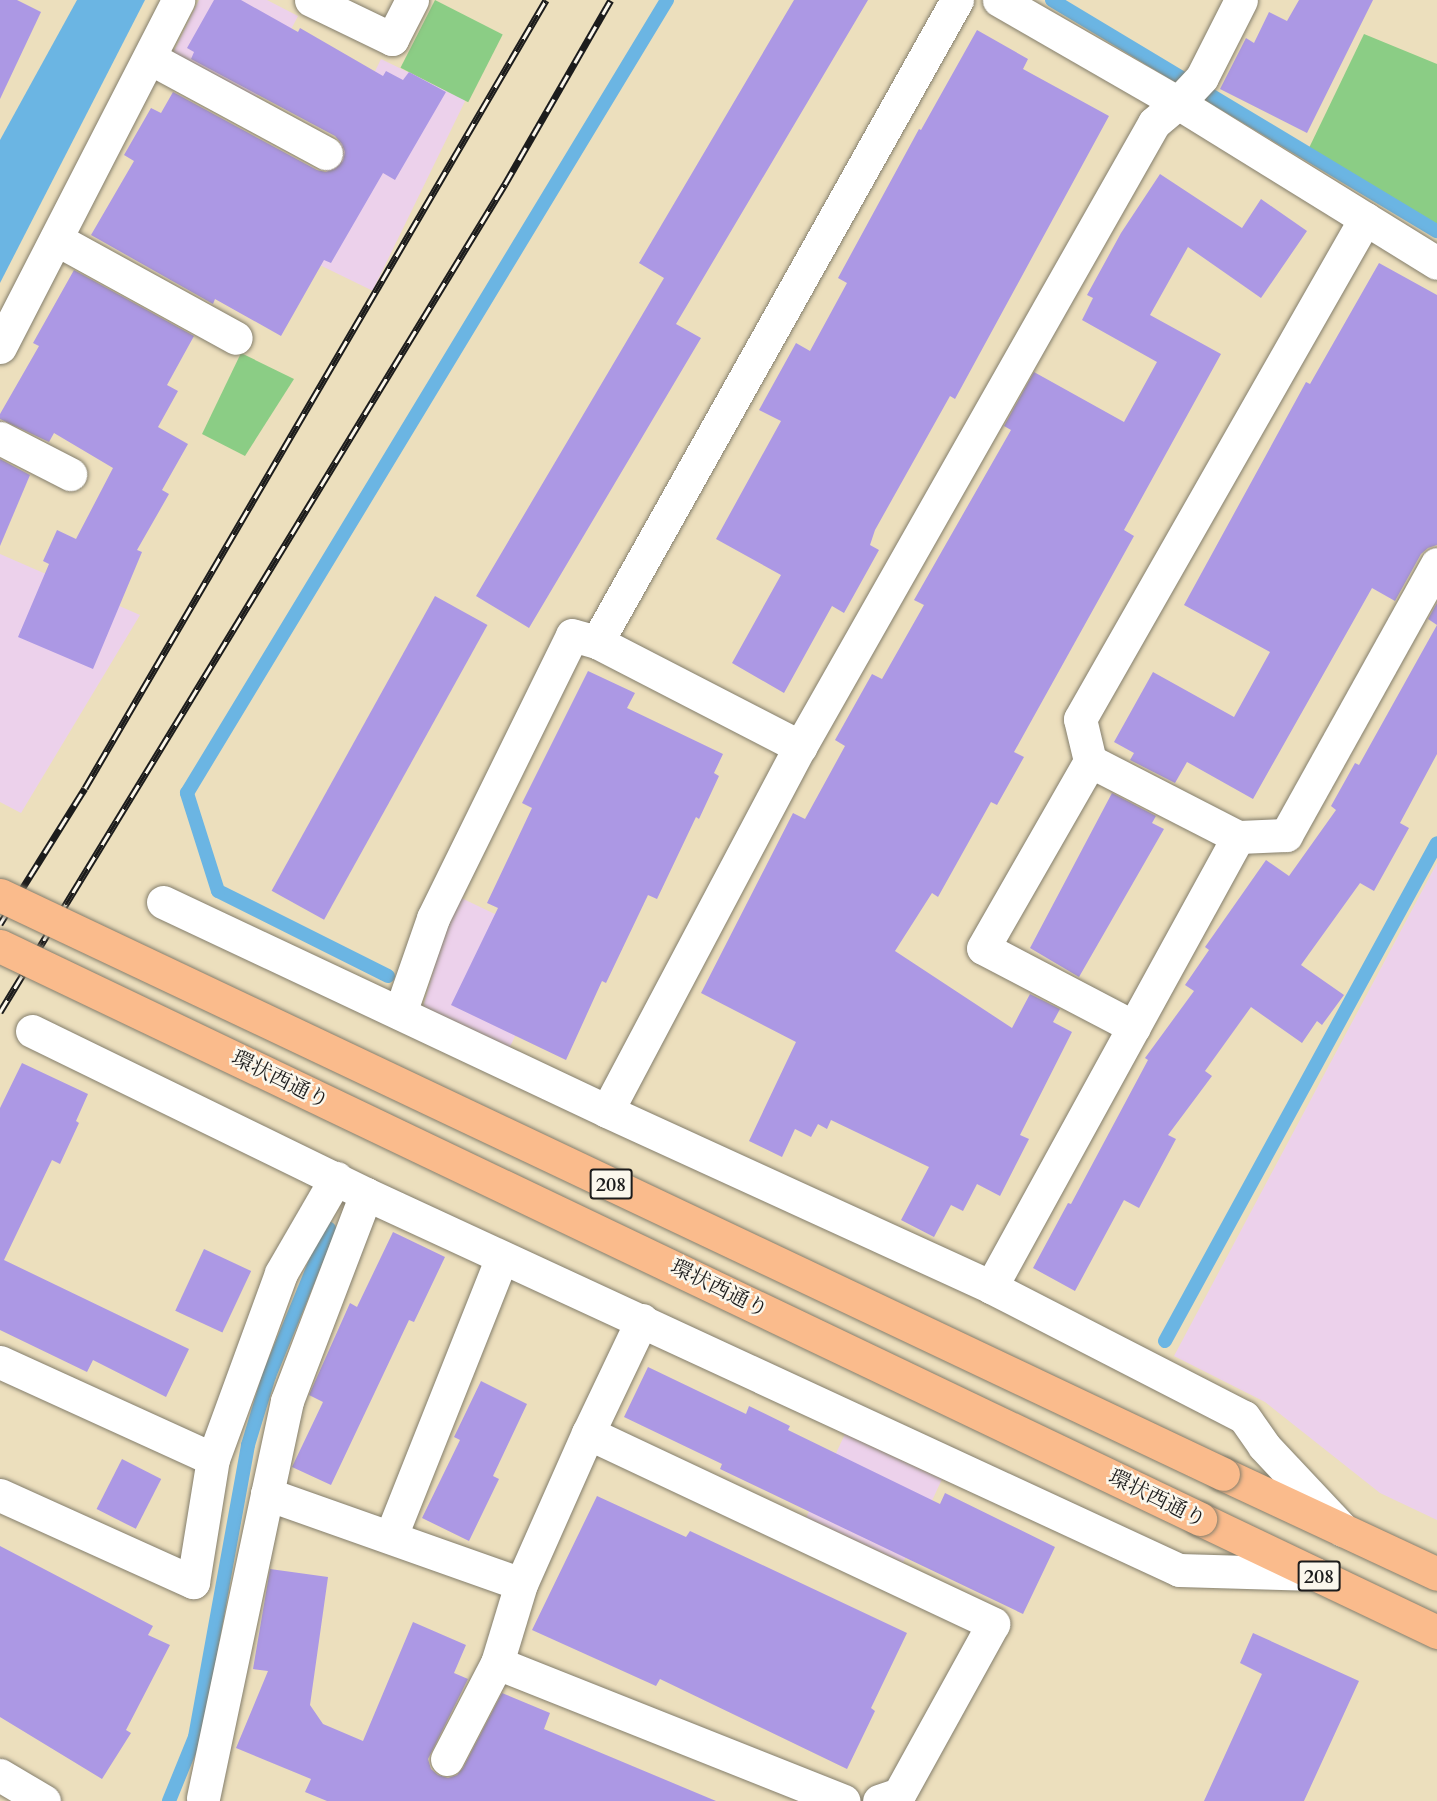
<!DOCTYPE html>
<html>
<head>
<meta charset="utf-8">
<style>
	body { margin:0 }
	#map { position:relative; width:1437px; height:1801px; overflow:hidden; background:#ecdfbd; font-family:Cardo,"Noto Serif JP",serif }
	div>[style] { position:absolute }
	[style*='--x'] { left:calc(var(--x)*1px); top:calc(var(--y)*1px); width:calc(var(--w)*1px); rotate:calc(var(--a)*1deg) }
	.built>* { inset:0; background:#ecd1eb; transform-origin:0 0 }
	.green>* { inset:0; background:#8bcd85; transform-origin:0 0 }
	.water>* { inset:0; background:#6bb5e3 }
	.stream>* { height:14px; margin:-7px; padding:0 7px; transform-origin:7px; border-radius:7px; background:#6bb5e3 }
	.building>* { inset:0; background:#ac98e4; transform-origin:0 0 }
	.roads { filter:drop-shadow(0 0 2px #847e6c) drop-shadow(0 0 2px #847e6c) }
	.minor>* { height:33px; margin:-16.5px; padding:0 16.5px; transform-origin:16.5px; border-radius:16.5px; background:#fff }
	.highway>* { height:33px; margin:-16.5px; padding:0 16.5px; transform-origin:16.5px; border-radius:16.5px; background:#fabb8c }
	.rail>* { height:7px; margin-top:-3.5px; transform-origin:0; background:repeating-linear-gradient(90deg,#fbf7ec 0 14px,#1c1c1c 0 28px); box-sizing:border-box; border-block:2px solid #1c1c1c }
	.bridges { filter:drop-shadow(0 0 2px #847e6c) drop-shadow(0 0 2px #847e6c) }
	.highway-bridge>* { height:33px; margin:-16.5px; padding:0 16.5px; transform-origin:16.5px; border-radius:16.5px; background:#fabb8c }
	span { translate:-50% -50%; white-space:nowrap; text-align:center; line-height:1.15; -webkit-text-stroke:5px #fbf7ec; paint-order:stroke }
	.shield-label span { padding:2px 4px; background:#fbf7ec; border:2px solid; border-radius:4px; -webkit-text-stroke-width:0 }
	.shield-label { font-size:20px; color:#1c1c1c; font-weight:700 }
	.street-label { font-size:21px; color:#1c1c1c }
</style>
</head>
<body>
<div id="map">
	<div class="built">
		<i style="clip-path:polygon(199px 0,267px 0,298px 16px,255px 99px,171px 57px)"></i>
		<i style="left:381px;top:59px;width:94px;height:212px;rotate:26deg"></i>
		<i style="clip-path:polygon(0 554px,140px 615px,21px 813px,0 802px)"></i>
		<i style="clip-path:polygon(1437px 863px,1437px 1520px,1380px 1493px,1265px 1402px,1174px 1356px)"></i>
		<i style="clip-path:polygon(455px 895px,558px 944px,509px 1049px,423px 1007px)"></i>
		<i style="left:845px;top:1434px;width:107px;height:92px;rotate:25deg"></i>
	</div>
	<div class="green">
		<i style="left:435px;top:0;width:76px;height:76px;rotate:27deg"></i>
		<i style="clip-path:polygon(1364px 34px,1437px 64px,1437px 225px,1308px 150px)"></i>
		<i style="clip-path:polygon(241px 353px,294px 379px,245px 456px,202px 434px)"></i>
	</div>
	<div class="water">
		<i style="clip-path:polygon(77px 0,145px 0,0 283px,0 140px)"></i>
	</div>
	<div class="stream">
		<i style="--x:1052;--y:0;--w:449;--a:31"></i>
		<i style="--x:388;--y:976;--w:190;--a:-153.4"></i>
		<i style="--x:218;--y:891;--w:103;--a:-107.6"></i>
		<i style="--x:187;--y:793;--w:927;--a:-58.81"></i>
		<i style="--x:1165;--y:1341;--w:567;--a:-61.36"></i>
		<i style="--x:169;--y:1801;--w:69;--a:-67.9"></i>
		<i style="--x:195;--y:1737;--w:297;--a:-79.7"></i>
		<i style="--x:248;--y:1445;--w:72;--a:-73.1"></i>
		<i style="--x:269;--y:1376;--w:159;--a:-67.8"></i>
	</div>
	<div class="building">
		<i style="clip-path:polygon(0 0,17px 0,41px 12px,0 99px)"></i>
		<i style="clip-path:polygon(214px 0,241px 0,298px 32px,300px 28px,383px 76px,386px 71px,403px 80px,409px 72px,446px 92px,395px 180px,383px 173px,331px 263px,324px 260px,281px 336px,215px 299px,213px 304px,91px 235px,134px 161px,124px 155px,151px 108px,161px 113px,173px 92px,317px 170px,326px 172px,335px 169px,343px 161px,345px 152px,342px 144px,335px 136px,191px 59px,194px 52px,187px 48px)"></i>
		<i style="clip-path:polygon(794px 0,868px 0,676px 324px,701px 338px,529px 628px,476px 596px,664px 278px,639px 263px)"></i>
		<i style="clip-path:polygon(1299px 0,1373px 0,1307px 133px,1220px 89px,1246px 38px,1254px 43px,1269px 12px,1287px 21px)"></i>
		<i style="clip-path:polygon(977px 30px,1028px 59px,1023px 69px,1109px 116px,955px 399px,950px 396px,875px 530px,870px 545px,879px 550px,844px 613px,832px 606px,784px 693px,732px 663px,781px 575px,716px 539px,781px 421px,759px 410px,796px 343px,810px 351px,847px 283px,838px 278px,919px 129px,921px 130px)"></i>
		<i style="clip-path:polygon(1160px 174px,1242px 228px,1261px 199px,1307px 231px,1261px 298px,1188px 247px,1150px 315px,1221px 354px,1124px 530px,1134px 536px,1014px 752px,1024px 757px,997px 805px,991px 802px,938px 897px,932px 893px,895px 951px,1012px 1028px,1030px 994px,1060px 1009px,1053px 1022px,1072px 1032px,1020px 1135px,1029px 1139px,1000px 1196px,977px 1184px,963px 1211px,951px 1205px,934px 1237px,901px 1220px,929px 1167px,831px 1120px,827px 1129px,818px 1124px,811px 1137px,795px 1129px,782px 1157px,749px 1141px,796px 1042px,701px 993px,793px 813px,805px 819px,845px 746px,835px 740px,872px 674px,882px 679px,924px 605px,914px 600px,1011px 430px,1004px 426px,1034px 372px,1124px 422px,1157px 362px,1082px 320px,1093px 298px,1087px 295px,1121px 233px)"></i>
		<i style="clip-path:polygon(1379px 263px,1437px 295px,1437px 545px,1428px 548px,1421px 554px,1395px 601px,1372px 588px,1253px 799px,1187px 762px,1175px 783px,1130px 760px,1134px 753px,1114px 742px,1153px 672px,1234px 717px,1270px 652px,1184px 605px,1306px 382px,1310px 384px)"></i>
		<i style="clip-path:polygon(74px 270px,194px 336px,167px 385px,178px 391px,158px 427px,188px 444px,162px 490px,169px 494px,137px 550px,142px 552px,93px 669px,18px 637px,49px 564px,43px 561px,57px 530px,76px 539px,113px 468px,54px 433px,49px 442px,0 419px,0 414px,39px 346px,33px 343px)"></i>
		<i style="clip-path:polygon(0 459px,30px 475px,0 546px)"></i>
		<i style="left:435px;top:596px;width:60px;height:337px;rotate:29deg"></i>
		<i style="clip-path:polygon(1437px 603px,1437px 625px,1428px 619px)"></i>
		<i style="clip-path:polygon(1437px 625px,1437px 754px,1400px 823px,1409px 828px,1374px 891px,1360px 883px,1301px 965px,1344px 995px,1322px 1025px,1317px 1021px,1302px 1043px,1251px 1007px,1205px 1071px,1212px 1076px,1168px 1135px,1176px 1139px,1139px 1208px,1124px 1200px,1075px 1291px,1033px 1268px,1068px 1203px,1071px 1204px,1148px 1060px,1145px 1058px,1194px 991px,1185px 985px,1209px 950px,1205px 947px,1266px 860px,1289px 876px,1336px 810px,1331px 806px,1355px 763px,1359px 765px)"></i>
		<i style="clip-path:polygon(588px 671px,635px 693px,627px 708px,723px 754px,714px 773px,719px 776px,699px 819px,696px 817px,657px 899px,648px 895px,606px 983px,602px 981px,566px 1060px,451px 1005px,498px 908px,487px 903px,532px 808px,522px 803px)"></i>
		<i style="clip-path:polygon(1112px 793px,1156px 816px,1152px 823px,1164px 829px,1079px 977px,1030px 948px)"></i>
		<i style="clip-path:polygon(22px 1063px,88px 1094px,76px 1121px,79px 1123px,60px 1164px,52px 1160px,4px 1260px,189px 1349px,166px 1397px,93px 1360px,87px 1372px,0 1330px,0 1108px)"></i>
		<i style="clip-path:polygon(393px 1232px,445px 1257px,414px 1322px,409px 1320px,331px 1485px,292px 1467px,323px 1402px,309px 1395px,350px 1303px,357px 1307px)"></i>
		<i style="left:204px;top:1249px;width:52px;height:68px;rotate:25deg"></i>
		<i style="clip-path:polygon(648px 1367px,746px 1414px,749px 1406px,790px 1426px,788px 1430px,940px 1504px,945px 1493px,1055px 1547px,1023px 1614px,720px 1469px,722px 1464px,624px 1417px)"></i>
		<i style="clip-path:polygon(481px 1381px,527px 1404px,493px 1476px,499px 1479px,469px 1541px,422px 1518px,460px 1440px,454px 1437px)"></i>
		<i style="left:122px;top:1459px;width:44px;height:56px;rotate:27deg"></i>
		<i style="clip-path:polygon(597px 1496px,686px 1537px,690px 1531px,907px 1633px,871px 1708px,875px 1711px,847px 1769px,660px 1679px,656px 1686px,532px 1630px)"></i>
		<i style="clip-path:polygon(0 1546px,153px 1626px,148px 1635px,170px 1645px,126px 1730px,131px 1733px,102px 1779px,0 1717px)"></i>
		<i style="clip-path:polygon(270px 1569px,328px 1577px,310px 1705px,323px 1724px,363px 1741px,413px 1622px,466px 1645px,454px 1673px,468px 1679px,428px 1759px,431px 1769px,438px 1775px,448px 1778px,457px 1775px,463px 1768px,502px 1693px,550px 1713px,544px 1729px,716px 1801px,327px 1801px,305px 1792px,311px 1779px,236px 1748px,268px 1671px,253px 1669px)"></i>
		<i style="clip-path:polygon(1253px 1633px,1359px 1681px,1304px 1801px,1204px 1801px,1262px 1674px,1240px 1663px)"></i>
	</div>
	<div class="roads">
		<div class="minor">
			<i style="--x:311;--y:0;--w:90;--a:25.7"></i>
			<i style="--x:392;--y:39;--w:44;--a:-62.9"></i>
			<i style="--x:999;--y:0;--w:207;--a:29.9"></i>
			<i style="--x:1178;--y:103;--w:304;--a:31.7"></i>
			<i style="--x:150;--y:58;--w:200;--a:28.4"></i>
			<i style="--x:56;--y:239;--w:205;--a:28.8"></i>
			<i style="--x:0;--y:347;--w:390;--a:-62.8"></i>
			<i style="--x:0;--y:438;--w:79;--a:27.2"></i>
			<i style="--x:597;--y:642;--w:736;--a:-60.72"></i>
			<i style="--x:1090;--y:761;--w:166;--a:27.2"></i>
			<i style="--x:163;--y:902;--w:491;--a:25.2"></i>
			<i style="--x:607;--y:1111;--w:422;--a:24.6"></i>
			<i style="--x:991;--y:1287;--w:284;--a:27.2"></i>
			<i style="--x:1244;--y:1417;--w:35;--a:55"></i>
			<i style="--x:1264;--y:1446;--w:115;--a:46.8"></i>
			<i style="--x:400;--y:1013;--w:101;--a:-70.8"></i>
			<i style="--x:433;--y:918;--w:315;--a:-63.8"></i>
			<i style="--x:572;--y:635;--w:26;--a:16"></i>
			<i style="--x:597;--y:642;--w:229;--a:27.3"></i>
			<i style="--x:1134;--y:1027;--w:170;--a:-152.4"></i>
			<i style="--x:983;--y:948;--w:215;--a:-60.2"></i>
			<i style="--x:1090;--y:761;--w:43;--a:-103.4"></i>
			<i style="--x:1080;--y:719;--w:576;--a:-60.32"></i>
			<i style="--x:32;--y:1031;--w:372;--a:26"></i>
			<i style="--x:366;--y:1194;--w:896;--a:24.82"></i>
			<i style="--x:1179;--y:1570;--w:136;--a:1.7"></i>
			<i style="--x:607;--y:1111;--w:412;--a:-62.1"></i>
			<i style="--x:800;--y:747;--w:717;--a:-60.43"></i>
			<i style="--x:1154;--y:123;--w:31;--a:-40"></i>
			<i style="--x:1178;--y:103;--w:35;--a:-47"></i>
			<i style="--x:1202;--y:77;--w:86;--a:-63.1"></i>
			<i style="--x:366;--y:1194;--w:222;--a:110.9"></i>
			<i style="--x:287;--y:1401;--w:95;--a:102.1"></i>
			<i style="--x:267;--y:1494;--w:269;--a:19.5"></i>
			<i style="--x:991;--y:1287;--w:513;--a:-61.24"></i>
			<i style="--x:1238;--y:837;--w:48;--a:-2.4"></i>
			<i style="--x:1286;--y:835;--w:310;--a:-60.9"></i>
			<i style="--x:642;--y:1320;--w:125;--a:115.5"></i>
			<i style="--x:588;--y:1433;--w:165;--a:113.9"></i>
			<i style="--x:521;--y:1584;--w:83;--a:106.9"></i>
			<i style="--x:497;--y:1663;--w:373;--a:21.7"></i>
			<i style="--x:0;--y:1362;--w:234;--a:24.5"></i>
			<i style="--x:588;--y:1433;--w:448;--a:25.2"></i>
			<i style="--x:993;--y:1624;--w:194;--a:118.9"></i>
			<i style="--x:899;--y:1794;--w:21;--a:161"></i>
			<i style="--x:0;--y:1495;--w:212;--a:24.3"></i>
			<i style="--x:193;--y:1582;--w:125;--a:-80.8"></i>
			<i style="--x:213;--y:1459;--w:198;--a:-69.9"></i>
			<i style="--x:281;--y:1273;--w:110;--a:-59.9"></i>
			<i style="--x:391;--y:1536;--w:300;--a:-68.3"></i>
			<i style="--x:447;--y:1759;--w:108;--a:-62.5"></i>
			<i style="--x:0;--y:1775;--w:51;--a:30.6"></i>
			<i style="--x:203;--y:1798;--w:311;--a:-78.1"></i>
		</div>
		<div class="highway">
			<i style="--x:1223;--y:1474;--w:236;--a:25"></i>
			<i style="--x:1200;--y:1519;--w:263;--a:25.5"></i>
		</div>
	</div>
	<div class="rail">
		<i style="--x:0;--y:924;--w:160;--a:-58"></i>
		<i style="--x:85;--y:788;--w:913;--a:-59.67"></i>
		<i style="--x:0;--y:1012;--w:970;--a:-58.62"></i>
		<i style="--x:505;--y:184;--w:212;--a:-60.1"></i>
	</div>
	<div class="bridges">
		<div class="highway-bridge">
			<i style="--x:0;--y:895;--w:1353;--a:25.33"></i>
			<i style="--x:0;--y:946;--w:1330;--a:25.52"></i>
		</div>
	</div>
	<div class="shield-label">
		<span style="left:611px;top:1184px">208</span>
		<span style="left:1319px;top:1576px">208</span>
	</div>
	<div class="street-label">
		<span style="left:280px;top:1080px;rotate:26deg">環状西通り</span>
		<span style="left:719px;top:1289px;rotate:26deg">環状西通り</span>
		<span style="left:1157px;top:1499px;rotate:26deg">環状西通り</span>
	</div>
</div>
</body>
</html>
